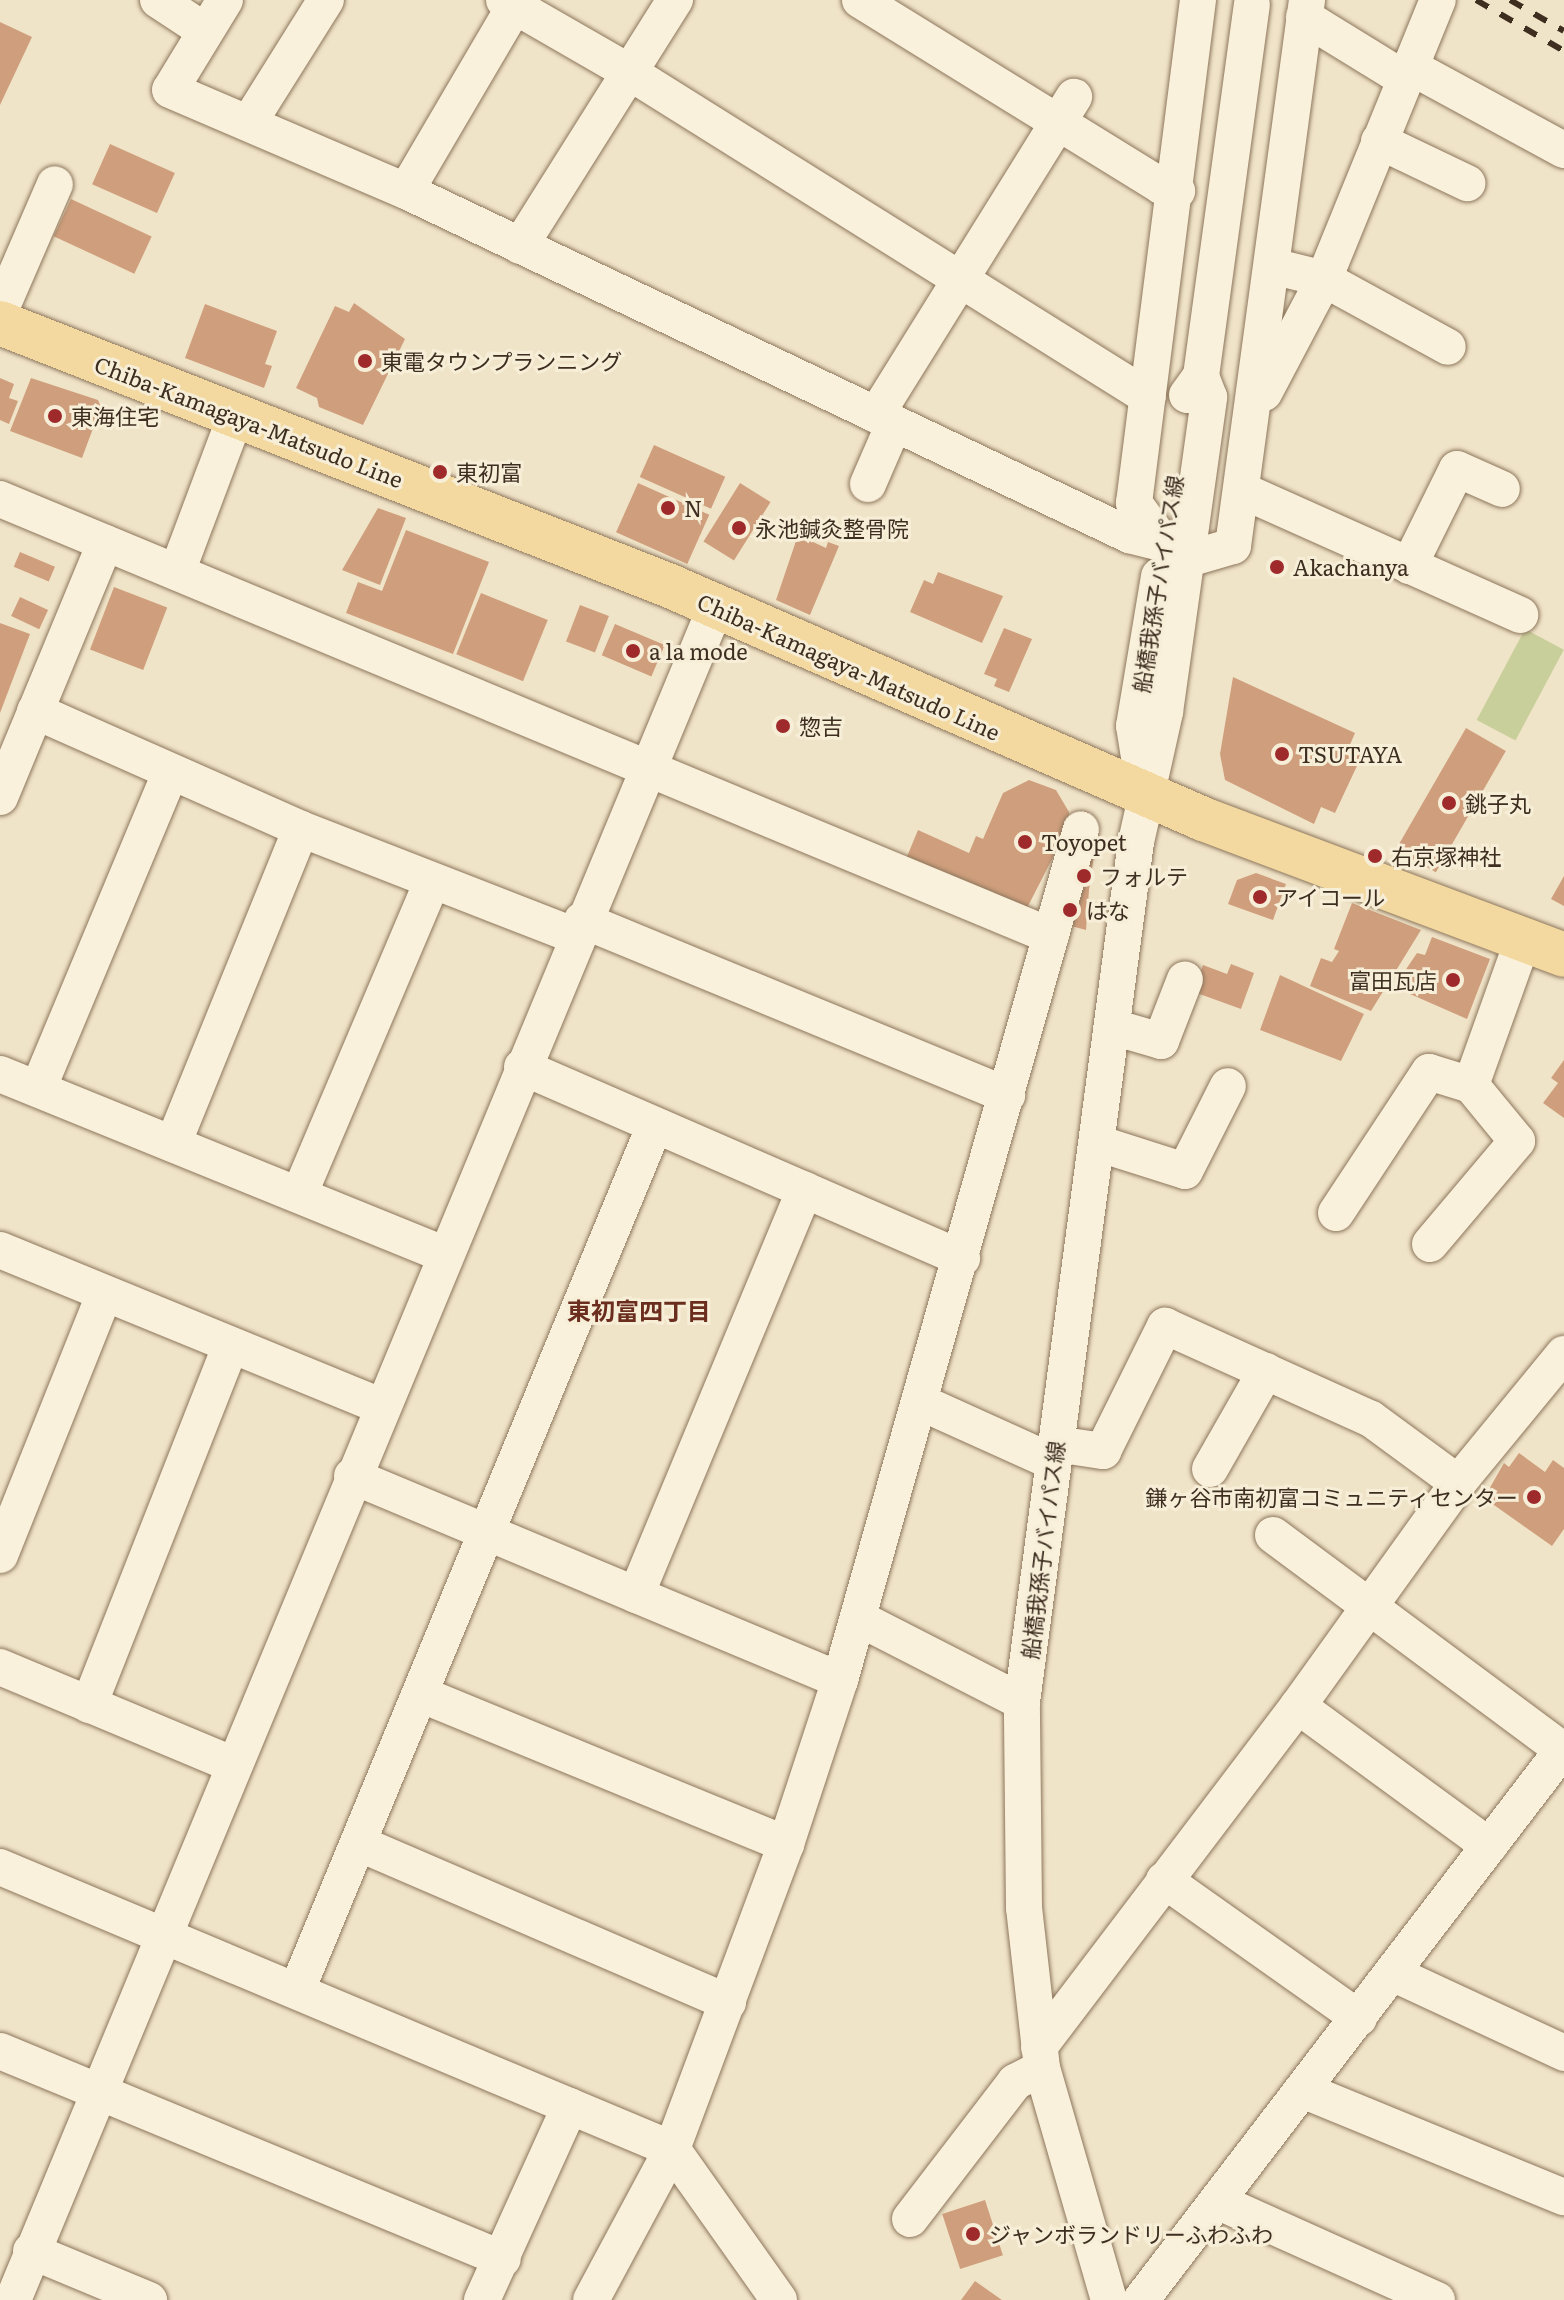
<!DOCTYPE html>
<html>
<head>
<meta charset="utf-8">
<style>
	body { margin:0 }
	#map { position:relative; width:1564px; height:2300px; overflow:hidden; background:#f0e4c8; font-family:Literata,"Noto Sans JP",serif }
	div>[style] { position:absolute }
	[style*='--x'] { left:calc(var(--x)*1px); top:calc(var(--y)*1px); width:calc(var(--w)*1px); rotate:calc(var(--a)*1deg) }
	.green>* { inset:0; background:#c9cf9b; transform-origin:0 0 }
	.building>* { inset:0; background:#cf9f7d; transform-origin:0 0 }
	.roads { filter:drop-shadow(0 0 2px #8d765c) drop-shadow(0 0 2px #8d765c) }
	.minor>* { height:36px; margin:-18px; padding:0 18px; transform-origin:18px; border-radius:18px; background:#faf1dc }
	.major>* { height:44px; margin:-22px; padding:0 22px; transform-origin:22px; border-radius:22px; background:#f3d9a0 }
	.rail>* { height:6px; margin-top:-3px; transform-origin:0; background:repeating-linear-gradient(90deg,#3d2e20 0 14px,transparent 0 28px) }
	.dots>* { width:22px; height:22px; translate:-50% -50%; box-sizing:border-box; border:4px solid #f7eed8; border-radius:50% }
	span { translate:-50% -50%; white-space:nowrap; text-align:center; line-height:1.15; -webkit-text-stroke:6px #f7eed8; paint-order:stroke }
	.poi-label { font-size:22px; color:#3d2e20 }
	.left { translate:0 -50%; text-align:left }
	.right { translate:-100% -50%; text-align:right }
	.street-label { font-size:22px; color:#3d2e20 }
	.neighbourhood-label { font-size:24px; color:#6b2e1e; font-weight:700 }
</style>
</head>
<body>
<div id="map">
	<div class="green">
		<i style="left:1525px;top:629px;width:44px;height:103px;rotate:28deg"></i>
	</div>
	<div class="building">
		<i style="clip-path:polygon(0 22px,32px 37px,0 105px)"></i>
		<i style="left:110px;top:144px;width:71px;height:44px;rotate:24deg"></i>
		<i style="left:71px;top:199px;width:89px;height:41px;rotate:25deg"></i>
		<i style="clip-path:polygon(354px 303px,405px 339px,363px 425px,319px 407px,317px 398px,296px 388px,335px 306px,349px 312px)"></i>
		<i style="clip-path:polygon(205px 304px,277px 331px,265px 364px,272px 366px,264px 388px,185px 358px)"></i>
		<i style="clip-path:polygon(0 378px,14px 384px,9px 398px,18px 401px,9px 424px,0 420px)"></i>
		<i style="clip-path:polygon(31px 378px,98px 400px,101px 407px,82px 458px,10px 431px)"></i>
		<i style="left:654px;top:445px;width:78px;height:35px;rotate:24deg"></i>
		<i style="left:638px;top:483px;width:78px;height:54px;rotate:24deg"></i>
		<i style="left:740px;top:483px;width:36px;height:69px;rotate:32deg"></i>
		<i style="clip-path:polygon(378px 508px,406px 518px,380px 585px,342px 570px)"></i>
		<i style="clip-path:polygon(406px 530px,489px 562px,453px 654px,346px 613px,358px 582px,382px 591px)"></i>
		<i style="clip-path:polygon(798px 535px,826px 548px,828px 542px,839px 546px,810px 615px,776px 600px)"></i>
		<i style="left:20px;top:552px;width:38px;height:16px;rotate:23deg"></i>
		<i style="clip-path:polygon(938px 572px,1003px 596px,982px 643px,910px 612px,924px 580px,933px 584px)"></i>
		<i style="left:114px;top:587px;width:57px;height:67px;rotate:21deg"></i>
		<i style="left:481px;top:593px;width:72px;height:66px;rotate:22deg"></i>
		<i style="left:20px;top:597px;width:31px;height:21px;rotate:25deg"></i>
		<i style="left:580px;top:605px;width:31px;height:39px;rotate:21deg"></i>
		<i style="clip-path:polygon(0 623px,30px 634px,0 713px)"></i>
		<i style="left:615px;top:624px;width:54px;height:34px;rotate:23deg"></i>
		<i style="clip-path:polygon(1004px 628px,1032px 639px,1009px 692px,994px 686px,997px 679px,984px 674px)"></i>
		<i style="clip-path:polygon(1233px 677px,1355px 733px,1349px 747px,1363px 753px,1335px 813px,1321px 807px,1314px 824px,1225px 780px,1220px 754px)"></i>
		<i style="left:1466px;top:728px;width:46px;height:140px;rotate:30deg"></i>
		<i style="clip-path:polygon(1029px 780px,1056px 790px,1069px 812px,1070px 824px,1026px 910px,906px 859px,918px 830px,969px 853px,976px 836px,983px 839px,1003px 793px)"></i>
		<i style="clip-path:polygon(1097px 833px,1089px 890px,1086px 930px,1071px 926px)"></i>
		<i style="clip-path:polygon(1256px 873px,1286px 884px,1273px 920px,1228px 904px,1237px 880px)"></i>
		<i style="clip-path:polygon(1564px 876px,1564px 906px,1551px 899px)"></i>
		<i style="clip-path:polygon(1352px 903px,1421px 930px,1371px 1011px,1310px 986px,1321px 958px,1332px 962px,1339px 951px,1334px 949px)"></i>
		<i style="clip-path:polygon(1432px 937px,1490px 959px,1467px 1019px,1394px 987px,1417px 953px,1425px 955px)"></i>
		<i style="clip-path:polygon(1231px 964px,1254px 973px,1241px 1009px,1194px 992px,1203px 965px,1227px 974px)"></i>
		<i style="clip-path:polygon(1280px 975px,1364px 1014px,1341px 1061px,1260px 1030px)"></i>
		<i style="clip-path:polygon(1564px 1060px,1564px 1118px,1543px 1103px,1558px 1083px,1551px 1078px)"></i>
		<i style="clip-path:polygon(1519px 1453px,1545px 1472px,1553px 1460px,1564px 1468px,1564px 1529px,1552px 1546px,1484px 1498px,1504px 1463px,1509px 1467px)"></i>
		<i style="left:985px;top:2200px;width:58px;height:45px;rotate:72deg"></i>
		<i style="clip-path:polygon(975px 2281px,1002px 2300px,961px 2300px)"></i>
	</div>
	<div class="roads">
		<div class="minor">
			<i style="--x:158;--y:0;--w:56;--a:33.4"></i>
			<i style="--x:225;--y:0;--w:105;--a:121.4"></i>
			<i style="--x:170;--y:90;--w:257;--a:23.2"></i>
			<i style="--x:406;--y:191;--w:801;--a:25.44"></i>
			<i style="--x:1129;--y:535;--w:36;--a:14"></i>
			<i style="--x:504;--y:0;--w:144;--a:29.9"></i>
			<i style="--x:629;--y:72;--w:612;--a:32.05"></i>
			<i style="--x:860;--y:0;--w:354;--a:31.7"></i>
			<i style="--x:1161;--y:186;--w:17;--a:17"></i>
			<i style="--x:1304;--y:17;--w:116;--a:31.6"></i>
			<i style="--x:1409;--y:66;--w:176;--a:28.5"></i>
			<i style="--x:250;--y:121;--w:143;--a:-57.9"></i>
			<i style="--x:1379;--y:141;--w:98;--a:25.5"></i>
			<i style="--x:406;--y:191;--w:213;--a:-59.6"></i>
			<i style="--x:520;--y:246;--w:291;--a:-57.8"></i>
			<i style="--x:1272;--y:266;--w:54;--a:14"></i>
			<i style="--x:1324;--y:279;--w:141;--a:28.7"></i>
			<i style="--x:0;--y:311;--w:138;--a:-66.6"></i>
			<i style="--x:1264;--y:393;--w:129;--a:-62.2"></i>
			<i style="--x:1324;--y:279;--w:301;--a:-67.8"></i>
			<i style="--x:1187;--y:395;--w:24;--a:-54"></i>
			<i style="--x:1201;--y:376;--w:375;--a:-82.2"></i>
			<i style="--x:876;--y:415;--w:375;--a:-58.1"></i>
			<i style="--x:868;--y:484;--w:65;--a:-66.6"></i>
			<i style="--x:1241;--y:490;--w:306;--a:24.1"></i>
			<i style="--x:0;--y:499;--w:1138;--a:22.58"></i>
			<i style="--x:1164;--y:544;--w:51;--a:-126.2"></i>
			<i style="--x:1134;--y:503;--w:507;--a:-82.75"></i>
			<i style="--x:1185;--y:560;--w:50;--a:-16.3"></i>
			<i style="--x:1233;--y:546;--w:551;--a:-82.28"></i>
			<i style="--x:1409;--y:566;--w:108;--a:-63.7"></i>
			<i style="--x:1457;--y:469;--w:49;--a:24"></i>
			<i style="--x:177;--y:572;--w:168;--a:-69.4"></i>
			<i style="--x:35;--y:711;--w:291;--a:23.9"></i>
			<i style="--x:301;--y:829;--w:294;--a:21.3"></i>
			<i style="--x:1143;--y:782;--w:57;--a:-99.1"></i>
			<i style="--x:1134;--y:726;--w:152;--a:-80.5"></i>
			<i style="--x:0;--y:797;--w:275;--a:-67.5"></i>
			<i style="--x:582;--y:920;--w:460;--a:22.4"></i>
			<i style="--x:1113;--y:1027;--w:50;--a:16.3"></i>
			<i style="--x:1161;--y:1041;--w:66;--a:-68.8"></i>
			<i style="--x:522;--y:1067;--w:480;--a:23.5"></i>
			<i style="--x:0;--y:1074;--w:479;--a:22.1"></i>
			<i style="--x:38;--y:1089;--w:342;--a:-67.3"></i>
			<i style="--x:1097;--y:1143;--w:92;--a:17.7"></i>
			<i style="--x:1185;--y:1171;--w:95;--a:-63.2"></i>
			<i style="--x:173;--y:1144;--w:340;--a:-67.9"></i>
			<i style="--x:299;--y:1195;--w:340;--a:-67"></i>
			<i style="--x:1336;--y:1213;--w:169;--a:-56.6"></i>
			<i style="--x:1429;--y:1072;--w:44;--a:17.2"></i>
			<i style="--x:1430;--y:1244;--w:135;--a:-49.8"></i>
			<i style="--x:1517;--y:1141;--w:72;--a:-129.4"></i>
			<i style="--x:1471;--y:1085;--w:154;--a:-70.3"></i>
			<i style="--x:0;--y:1250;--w:411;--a:22.3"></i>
			<i style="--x:920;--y:1402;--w:146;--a:24.3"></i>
			<i style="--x:1056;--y:1444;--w:48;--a:8.5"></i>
			<i style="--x:1103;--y:1451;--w:140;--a:-63.6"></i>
			<i style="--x:1165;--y:1326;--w:226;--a:24.3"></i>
			<i style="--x:1371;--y:1419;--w:108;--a:36.3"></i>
			<i style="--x:1210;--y:1469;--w:113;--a:-60.3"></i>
			<i style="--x:352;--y:1476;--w:529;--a:22.69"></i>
			<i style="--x:1273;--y:1535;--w:361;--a:36.6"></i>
			<i style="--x:0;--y:1555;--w:280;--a:-68.2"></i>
			<i style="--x:636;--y:1595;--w:439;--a:-67.4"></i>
			<i style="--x:858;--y:1618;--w:184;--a:27.1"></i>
			<i style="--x:0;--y:1667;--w:251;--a:22.7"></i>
			<i style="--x:420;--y:1694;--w:396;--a:22.3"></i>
			<i style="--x:89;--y:1705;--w:385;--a:-68.5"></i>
			<i style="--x:1298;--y:1706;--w:237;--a:36.2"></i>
			<i style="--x:358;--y:1843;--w:403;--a:23.3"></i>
			<i style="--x:0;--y:1867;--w:729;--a:22.77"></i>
			<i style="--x:672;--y:2149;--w:171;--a:118.2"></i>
			<i style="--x:1164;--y:1880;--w:239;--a:35.3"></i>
			<i style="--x:1392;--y:1973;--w:190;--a:24.9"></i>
			<i style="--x:297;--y:1990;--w:936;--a:-67.52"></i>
			<i style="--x:1039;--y:2047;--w:428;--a:-52.8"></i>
			<i style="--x:1298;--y:1706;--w:274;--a:-54.3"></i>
			<i style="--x:1458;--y:1483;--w:167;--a:-50.6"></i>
			<i style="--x:0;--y:2051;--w:544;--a:22.47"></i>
			<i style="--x:1305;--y:2091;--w:280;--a:22.3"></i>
			<i style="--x:1219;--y:2202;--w:239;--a:24.2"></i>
			<i style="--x:910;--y:2219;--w:173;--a:-52.5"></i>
			<i style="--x:1015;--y:2082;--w:30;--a:-27"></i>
			<i style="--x:31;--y:2251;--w:128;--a:22.6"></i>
			<i style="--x:13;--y:2300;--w:1834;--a:-67.46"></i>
			<i style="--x:482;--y:2300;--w:213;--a:-65.6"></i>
			<i style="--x:779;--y:2300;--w:185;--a:-125.3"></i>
			<i style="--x:672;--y:2149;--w:326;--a:-69.5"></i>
			<i style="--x:786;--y:1844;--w:173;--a:-71.8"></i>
			<i style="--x:840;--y:1680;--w:884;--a:-74.19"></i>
			<i style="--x:1109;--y:2300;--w:241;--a:-106.1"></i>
			<i style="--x:1042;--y:2068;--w:161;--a:-96.4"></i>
			<i style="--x:1024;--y:1908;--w:206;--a:-90.6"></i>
			<i style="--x:1022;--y:1702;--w:868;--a:-82.45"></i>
			<i style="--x:1136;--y:842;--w:133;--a:-77.4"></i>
			<i style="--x:1165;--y:712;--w:318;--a:-82"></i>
			<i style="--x:1209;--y:397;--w:22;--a:-111"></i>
			<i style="--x:1141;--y:2300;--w:695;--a:-52.54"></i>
		</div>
		<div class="major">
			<i style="--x:0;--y:323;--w:720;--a:21.43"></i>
			<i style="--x:670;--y:586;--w:582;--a:23.61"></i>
			<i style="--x:1203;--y:819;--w:386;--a:20.6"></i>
		</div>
	</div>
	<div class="rail">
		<i style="--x:1476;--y:0;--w:102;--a:30.1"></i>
		<i style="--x:1510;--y:0;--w:62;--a:29.9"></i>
	</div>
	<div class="dots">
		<i style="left:365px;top:361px;background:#9e2a2b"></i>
		<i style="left:55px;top:416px;background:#9e2a2b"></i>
		<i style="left:440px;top:472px;background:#9e2a2b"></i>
		<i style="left:668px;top:508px;background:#9e2a2b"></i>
		<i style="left:739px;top:528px;background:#9e2a2b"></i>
		<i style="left:1277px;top:567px;background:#9e2a2b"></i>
		<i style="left:633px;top:651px;background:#9e2a2b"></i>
		<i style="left:783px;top:726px;background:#9e2a2b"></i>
		<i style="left:1282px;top:754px;background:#9e2a2b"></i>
		<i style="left:1449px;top:803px;background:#9e2a2b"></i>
		<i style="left:1025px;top:842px;background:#9e2a2b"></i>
		<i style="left:1375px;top:856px;background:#9e2a2b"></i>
		<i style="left:1084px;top:876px;background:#9e2a2b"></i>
		<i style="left:1260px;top:897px;background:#9e2a2b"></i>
		<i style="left:1070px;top:910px;background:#9e2a2b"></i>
		<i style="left:1453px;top:980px;background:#9e2a2b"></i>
		<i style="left:1534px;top:1497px;background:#9e2a2b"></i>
		<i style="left:973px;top:2234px;background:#9e2a2b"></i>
	</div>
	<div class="poi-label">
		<span class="left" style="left:381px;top:361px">東電タウンプランニング</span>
		<span class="left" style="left:71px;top:416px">東海住宅</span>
		<span class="left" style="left:456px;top:472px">東初富</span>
		<span class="left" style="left:684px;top:508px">N</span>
		<span class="left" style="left:755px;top:528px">永池鍼灸整骨院</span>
		<span class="left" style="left:1293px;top:567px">Akachanya</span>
		<span class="left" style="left:649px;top:651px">a la mode</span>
		<span class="left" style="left:799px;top:726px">惣吉</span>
		<span class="left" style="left:1298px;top:754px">TSUTAYA</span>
		<span class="left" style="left:1465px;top:803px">銚子丸</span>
		<span class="left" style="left:1041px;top:842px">Toyopet</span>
		<span class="left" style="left:1391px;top:856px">右京塚神社</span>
		<span class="left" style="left:1100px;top:876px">フォルテ</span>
		<span class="left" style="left:1276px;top:897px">アイコール</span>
		<span class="left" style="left:1086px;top:910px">はな</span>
		<span class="right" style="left:1437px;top:980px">富田瓦店</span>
		<span class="right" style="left:1518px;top:1497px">鎌ヶ谷市南初富コミュニティセンター</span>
		<span class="left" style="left:989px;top:2234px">ジャンボランドリーふわふわ</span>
	</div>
	<div class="street-label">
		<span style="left:249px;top:421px;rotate:21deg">Chiba-Kamagaya-Matsudo Line</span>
		<span style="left:1157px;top:584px;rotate:-81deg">船橋我孫子バイパス線</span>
		<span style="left:849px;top:666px;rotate:24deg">Chiba-Kamagaya-Matsudo Line</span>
		<span style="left:1042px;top:1550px;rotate:-83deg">船橋我孫子バイパス線</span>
	</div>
	<div class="neighbourhood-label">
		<span style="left:639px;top:1310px">東初富四丁目</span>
	</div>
</div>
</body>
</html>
